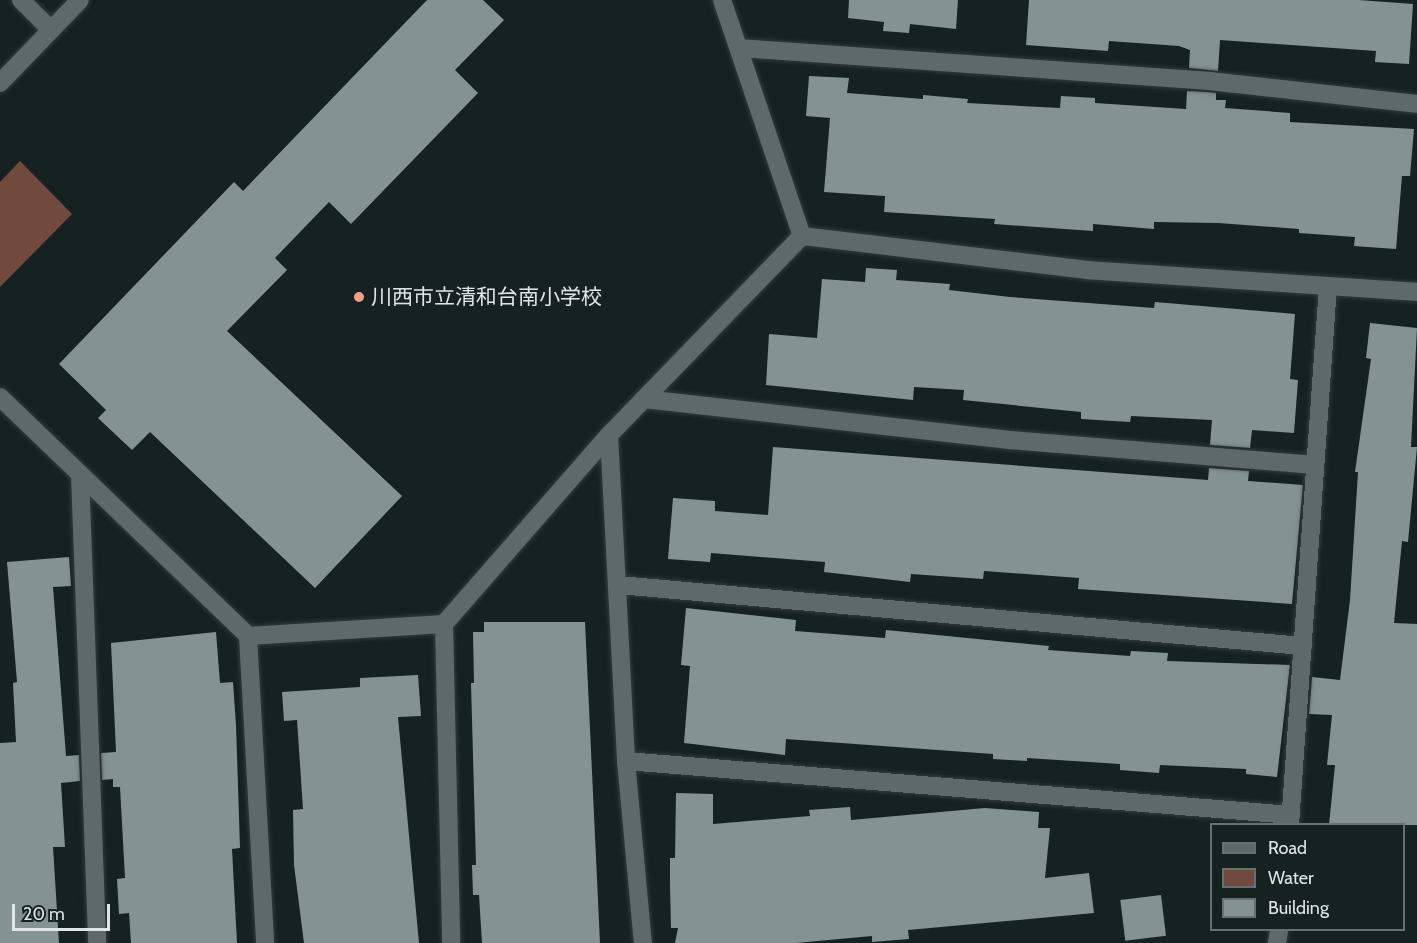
<!DOCTYPE html>
<html>
<head>
<meta charset="utf-8">
<style>
	body { margin:0 }
	#map { position:relative; width:1417px; height:943px; overflow:hidden; background:#162220; font-family:Cabin,"Noto Sans JP",sans-serif }
	div>[style] { position:absolute }
	[style*='--x'] { left:calc(var(--x)*1px); top:calc(var(--y)*1px); width:calc(var(--w)*1px); rotate:calc(var(--a)*1deg) }
	.water>* { inset:0; background:#72493d }
	.building>* { inset:0; background:#849391; transform-origin:0 0 }
	.roads { filter:drop-shadow(0 0 2px #333b3a) drop-shadow(0 0 2px #333b3a) }
	.minor>* { height:18px; margin:-9px; padding:0 9px; transform-origin:9px; border-radius:9px; background:#5d6a69 }
	.dots>* { width:16px; height:16px; translate:-50% -50%; box-sizing:border-box; border:3px solid #162220; border-radius:50% }
	span { translate:-50% -50%; white-space:nowrap; text-align:center; line-height:1.15; -webkit-text-stroke:6px #162220; paint-order:stroke }
	.poi-label { font-size:21px; color:#dee5e4 }
	.left { translate:0 -50%; text-align:left }
	.legend { position:absolute; left:1210px; top:823px; width:195px; height:108px; box-sizing:border-box; background:#162220; border:2px solid #66706e; margin:0; padding:8px 10px; list-style:none; font-size:18px; color:#dee5e4 }
	.legend li { display:flex; align-items:center; gap:12px; height:30px }
	.legend b { width:30px; border:2px solid #66706e }
	.scale { position:absolute; left:12px; top:904px; width:98px; height:27px; box-sizing:border-box; border:3px solid #dee5e4; border-top:0; padding-left:8px; font-size:18px; line-height:21px; white-space:nowrap; color:#dee5e4; -webkit-text-stroke:4px #162220; paint-order:stroke }
</style>
</head>
<body>
<div id="map">
	<div class="water">
		<i style="clip-path:polygon(20px 161px,72px 214px,0 287px,0 182px)"></i>
	</div>
	<div class="building">
		<i style="clip-path:polygon(427px 0,483px 0,504px 20px,455px 70px,478px 93px,351px 224px,329px 202px,275px 258px,287px 270px,227px 331px,402px 496px,315px 588px,150px 432px,132px 450px,98px 418px,106px 410px,59px 364px,234px 182px,243px 191px)"></i>
		<i style="clip-path:polygon(849px 0,958px 0,956px 29px,910px 24px,909px 33px,883px 31px,884px 22px,848px 18px)"></i>
		<i style="clip-path:polygon(1029px 0,1359px 0,1413px 4px,1409px 64px,1375px 62px,1376px 51px,1220px 40px,1218px 71px,1189px 68px,1190px 50px,1179px 46px,1109px 41px,1108px 51px,1026px 45px)"></i>
		<i style="clip-path:polygon(809px 76px,849px 78px,847px 93px,923px 99px,923px 95px,968px 99px,967px 103px,1060px 108px,1061px 96px,1095px 98px,1095px 103px,1186px 109px,1187px 91px,1208px 92px,1216px 93px,1216px 100px,1226px 100px,1225px 108px,1290px 113px,1290px 122px,1414px 129px,1410px 176px,1402px 176px,1396px 249px,1354px 246px,1355px 237px,1299px 233px,1299px 229px,1218px 223px,1154px 222px,1154px 229px,1093px 224px,1093px 231px,994px 224px,995px 219px,884px 212px,885px 196px,824px 192px,830px 118px,806px 116px)"></i>
		<i style="clip-path:polygon(866px 268px,897px 270px,896px 280px,950px 284px,949px 290px,1010px 297px,1154px 308px,1155px 302px,1295px 314px,1290px 379px,1298px 380px,1294px 433px,1252px 430px,1250px 448px,1210px 445px,1212px 420px,1131px 416px,1130px 422px,1081px 419px,1081px 412px,963px 400px,964px 390px,914px 387px,913px 400px,766px 385px,769px 334px,817px 338px,822px 279px,865px 282px)"></i>
		<i style="clip-path:polygon(1370px 323px,1417px 328px,1411px 447px,1417px 447px,1408px 542px,1402px 541px,1394px 623px,1417px 624px,1417px 825px,1329px 825px,1335px 765px,1327px 765px,1332px 715px,1309px 714px,1312px 677px,1340px 680px,1350px 600px,1358px 472px,1355px 472px,1371px 359px,1366px 358px)"></i>
		<i style="clip-path:polygon(773px 447px,1208px 480px,1209px 468px,1249px 471px,1248px 481px,1303px 485px,1292px 604px,1078px 589px,1079px 578px,984px 571px,983px 579px,911px 574px,910px 582px,824px 572px,825px 562px,711px 553px,710px 562px,668px 559px,673px 498px,715px 501px,715px 511px,768px 515px)"></i>
		<i style="clip-path:polygon(69px 557px,71px 586px,53px 587px,66px 756px,79px 755px,80px 781px,61px 783px,65px 847px,53px 847px,59px 943px,0 943px,0 743px,16px 742px,13px 683px,17px 682px,7px 562px)"></i>
		<i style="clip-path:polygon(686px 608px,796px 620px,795px 631px,885px 638px,886px 630px,1049px 646px,1048px 650px,1130px 656px,1131px 651px,1168px 653px,1167px 661px,1290px 665px,1277px 777px,1246px 774px,1246px 769px,1160px 765px,1159px 773px,1120px 770px,1120px 764px,1027px 758px,1027px 761px,993px 759px,993px 754px,786px 739px,785px 755px,684px 743px,690px 666px,681px 665px)"></i>
		<i style="clip-path:polygon(484px 622px,585px 622px,600px 943px,482px 943px,479px 895px,473px 895px,472px 865px,476px 865px,471px 683px,474px 683px,473px 632px,484px 632px)"></i>
		<i style="clip-path:polygon(216px 632px,220px 683px,233px 682px,236px 725px,240px 848px,232px 849px,237px 943px,131px 943px,129px 913px,119px 914px,117px 879px,125px 878px,120px 787px,113px 787px,113px 779px,102px 780px,101px 753px,116px 752px,111px 643px)"></i>
		<i style="clip-path:polygon(418px 675px,421px 716px,398px 717px,419px 943px,304px 943px,294px 865px,293px 810px,303px 809px,297px 720px,284px 721px,282px 692px,360px 687px,360px 678px)"></i>
		<i style="clip-path:polygon(676px 793px,713px 794px,713px 824px,810px 816px,809px 810px,850px 807px,851px 820px,985px 808px,1039px 812px,1038px 828px,1050px 828px,1045px 878px,1089px 873px,1094px 913px,908px 930px,909px 939px,872px 942px,872px 936px,796px 943px,675px 943px,678px 928px,671px 928px,670px 885px,670px 858px,675px 858px)"></i>
		<i style="left:1161px;top:895px;width:41px;height:41px;rotate:83deg"></i>
	</div>
	<div class="roads">
		<div class="minor">
			<i style="--x:21;--y:0;--w:42;--a:45"></i>
			<i style="--x:722;--y:0;--w:249;--a:71.3"></i>
			<i style="--x:739;--y:48;--w:471;--a:4"></i>
			<i style="--x:1209;--y:81;--w:209;--a:6.3"></i>
			<i style="--x:0;--y:83;--w:115;--a:-46.1"></i>
			<i style="--x:0;--y:397;--w:344;--a:43.9"></i>
			<i style="--x:248;--y:636;--w:196;--a:-3.5"></i>
			<i style="--x:444;--y:624;--w:251;--a:-48.9"></i>
			<i style="--x:609;--y:435;--w:277;--a:-45.9"></i>
			<i style="--x:802;--y:236;--w:287;--a:6.8"></i>
			<i style="--x:1087;--y:270;--w:331;--a:3.8"></i>
			<i style="--x:644;--y:399;--w:368;--a:6.4"></i>
			<i style="--x:1010;--y:440;--w:306;--a:4.7"></i>
			<i style="--x:609;--y:435;--w:326;--a:87"></i>
			<i style="--x:626;--y:761;--w:183;--a:84.7"></i>
			<i style="--x:80;--y:474;--w:469;--a:87.9"></i>
			<i style="--x:619;--y:585;--w:687;--a:5.1"></i>
			<i style="--x:444;--y:624;--w:319;--a:88.7"></i>
			<i style="--x:248;--y:636;--w:307;--a:86.8"></i>
			<i style="--x:626;--y:761;--w:667;--a:4.64"></i>
			<i style="--x:1290;--y:824;--w:539;--a:-85.96"></i>
			<i style="--x:1277;--y:943;--w:13;--a:-81"></i>
		</div>
	</div>
	<div class="dots">
		<i style="left:359px;top:297px;background:#f39f86"></i>
	</div>
	<div class="poi-label">
		<span class="left" style="left:371px;top:297px">川西市立清和台南小学校</span>
	</div>
	<ul class="legend">
	<li><b style="height:8px;background:#5d6a69"></b>Road</li>
	<li><b style="height:16px;background:#72493d"></b>Water</li>
	<li><b style="height:16px;background:#849391"></b>Building</li>
	</ul>
	<div class="scale">20 m</div>
</div>
</body>
</html>
